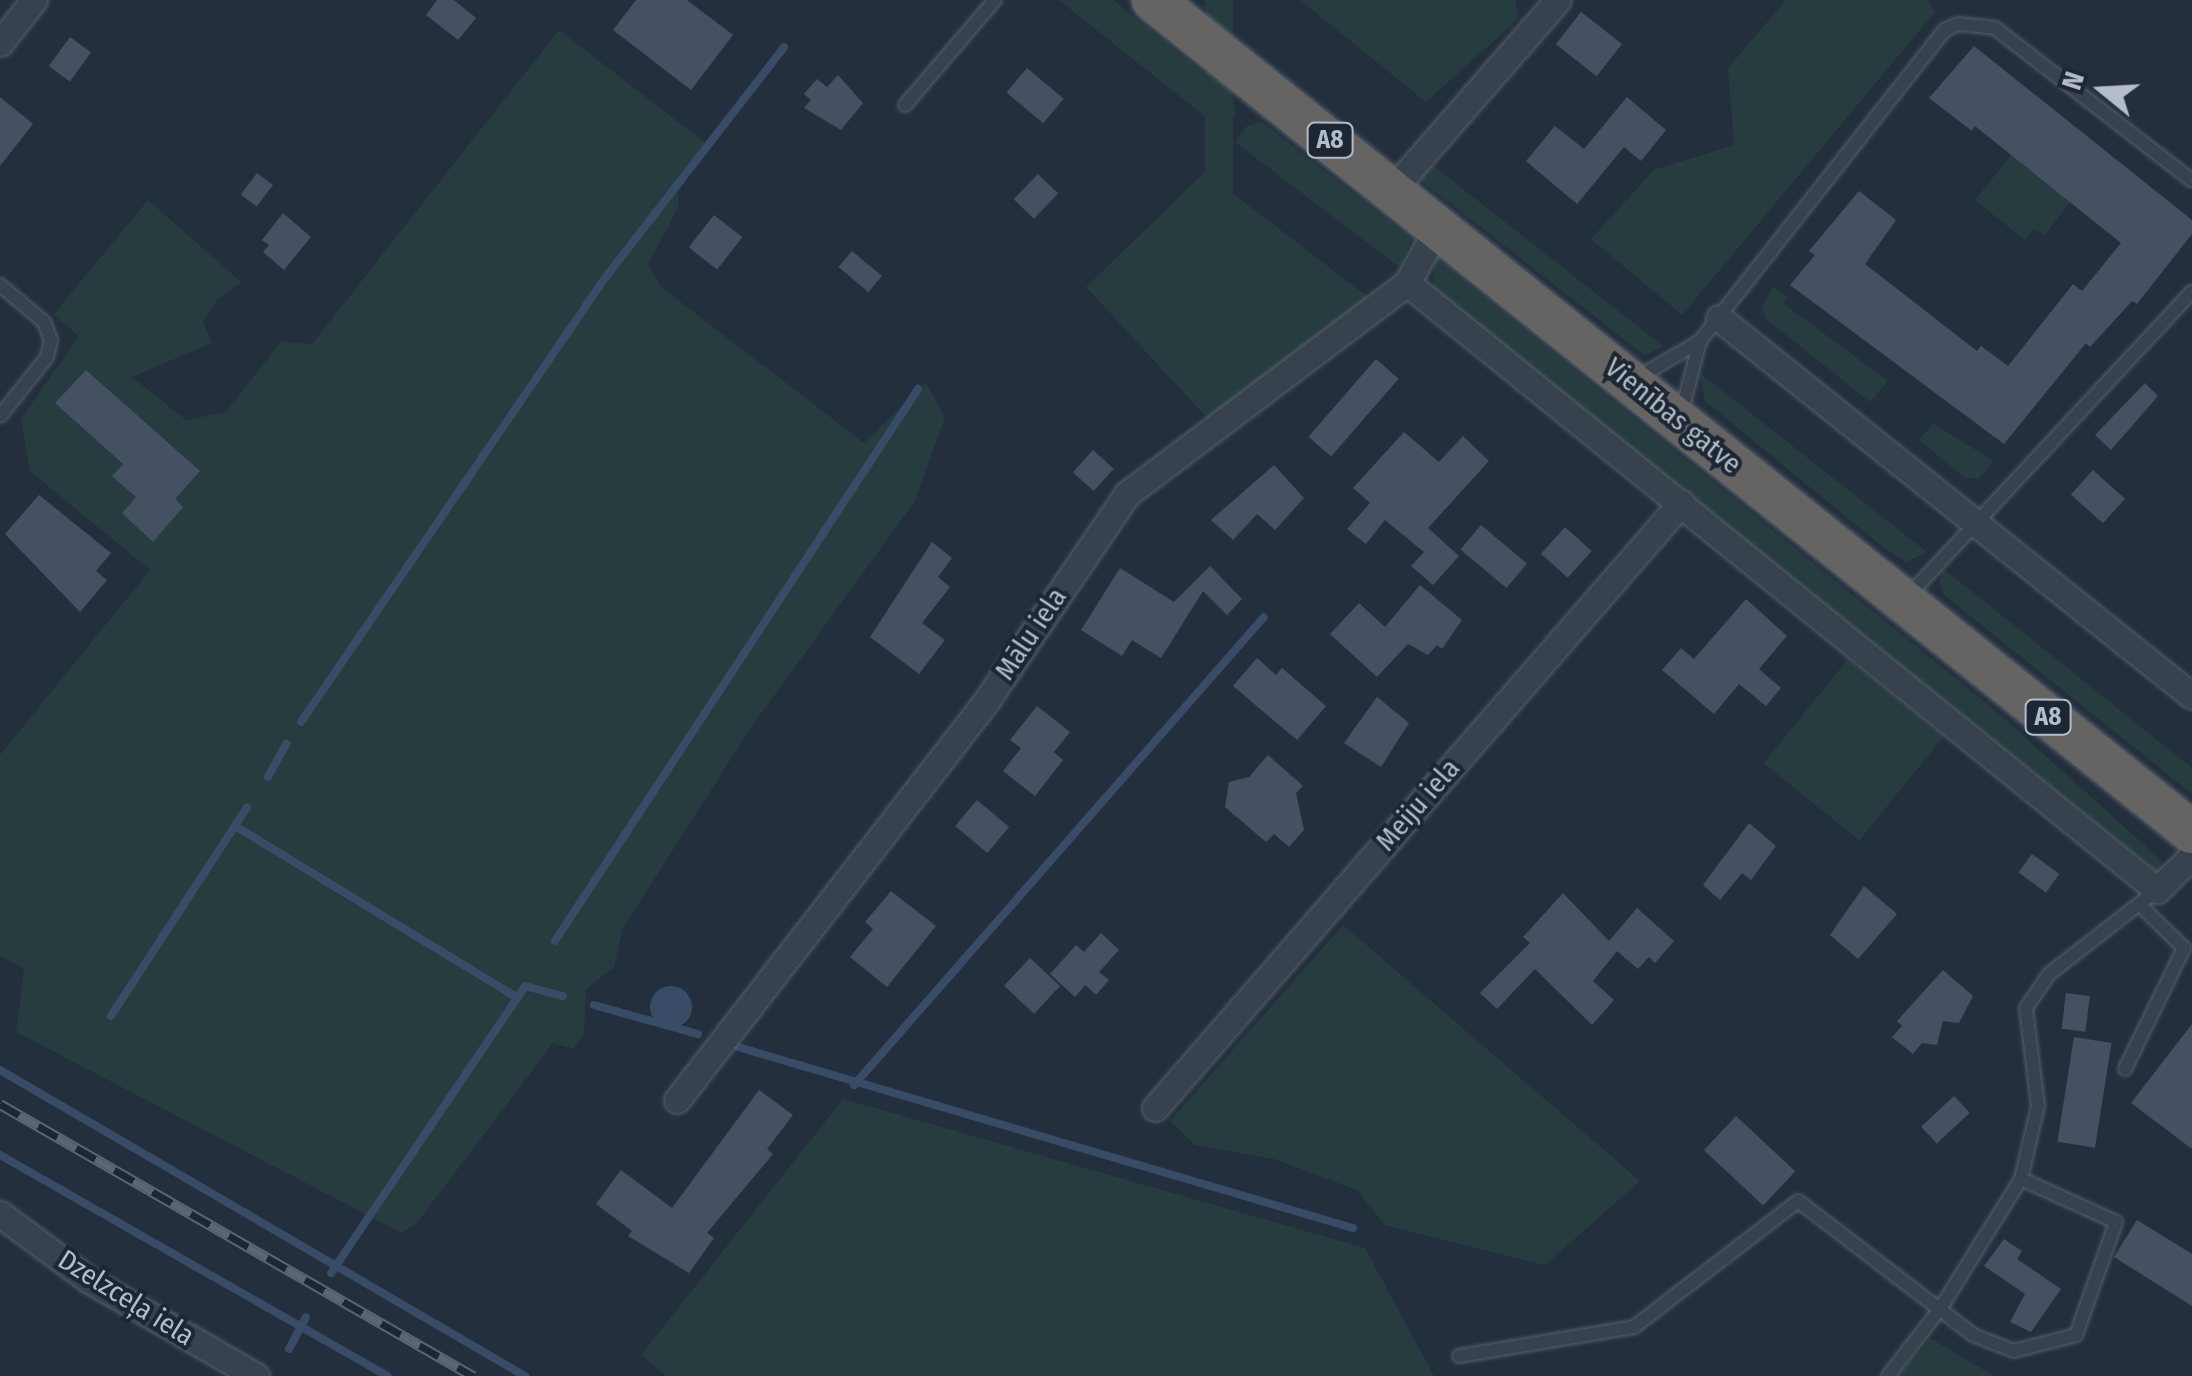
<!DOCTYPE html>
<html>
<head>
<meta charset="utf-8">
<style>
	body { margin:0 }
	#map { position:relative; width:2192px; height:1376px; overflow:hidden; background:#242f3e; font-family:"Fira Sans Condensed",sans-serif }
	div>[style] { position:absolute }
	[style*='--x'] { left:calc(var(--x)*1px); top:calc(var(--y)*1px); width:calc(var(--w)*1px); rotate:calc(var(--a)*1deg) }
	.green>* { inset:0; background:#263c3f; transform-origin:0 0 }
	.water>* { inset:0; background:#394c67 }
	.round { border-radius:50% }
	.stream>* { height:8px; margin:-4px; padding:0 4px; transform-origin:4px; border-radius:4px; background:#394c67 }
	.building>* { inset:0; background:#455162; transform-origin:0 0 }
	.roads { filter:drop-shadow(0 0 2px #565f6c) drop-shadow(0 0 2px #565f6c) }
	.service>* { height:12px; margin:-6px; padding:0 6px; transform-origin:6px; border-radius:6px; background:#38414e }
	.minor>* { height:25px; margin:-12.5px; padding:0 12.5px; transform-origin:12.5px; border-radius:12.5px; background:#38414e }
	.trunk>* { height:42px; margin:-21px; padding:0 21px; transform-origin:21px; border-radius:21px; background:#656462 }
	.rail>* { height:11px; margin-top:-5.5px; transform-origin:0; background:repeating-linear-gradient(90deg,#1d2633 0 22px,#5a6575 0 44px); box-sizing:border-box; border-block:2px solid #5a6575 }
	span { translate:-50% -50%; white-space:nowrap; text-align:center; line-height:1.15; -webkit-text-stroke:8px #1d2633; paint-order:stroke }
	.shield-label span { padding:2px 8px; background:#1d2633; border:2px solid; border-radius:8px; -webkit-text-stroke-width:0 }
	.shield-label { font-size:25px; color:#b4bcc9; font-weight:700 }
	.street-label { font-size:28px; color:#b4bcc9 }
	.north { position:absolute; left:2052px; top:40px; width:100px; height:100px; -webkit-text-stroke:8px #1d2633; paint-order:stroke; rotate:288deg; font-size:28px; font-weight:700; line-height:40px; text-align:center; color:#b4bcc9 }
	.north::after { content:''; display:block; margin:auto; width:35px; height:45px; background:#b4bcc9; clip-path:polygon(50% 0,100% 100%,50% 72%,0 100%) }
</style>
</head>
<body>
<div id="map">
	<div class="green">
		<i style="clip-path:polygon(1059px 0,1113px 0,1232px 95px,1235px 115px,1223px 131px)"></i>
		<i style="left:1205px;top:0;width:28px;height:251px"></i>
		<i style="clip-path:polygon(1300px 0,1515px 0,1519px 18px,1426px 102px)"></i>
		<i style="clip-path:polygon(1786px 0,1928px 0,1935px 12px,1682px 315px,1591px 239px,1654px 170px,1734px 145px,1728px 68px)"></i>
		<i style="clip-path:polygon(559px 30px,708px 145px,677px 185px,679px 205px,648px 265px,661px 287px,864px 443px,926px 383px,945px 417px,915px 501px,752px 726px,623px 928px,614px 967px,586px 989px,584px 1034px,573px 1049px,553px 1043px,416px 1224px,402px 1233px,16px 1032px,24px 969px,0 956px,0 755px,150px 570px,30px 471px,21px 419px,79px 336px,53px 315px,148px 200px,241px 282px,217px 300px,203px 322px,212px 343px,132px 377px,186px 420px,226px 412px,281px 342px,312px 344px)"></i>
		<i style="clip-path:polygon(1262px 122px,1412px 239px,1399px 267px,1235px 142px,1247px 126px)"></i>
		<i style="clip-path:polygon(2012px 154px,2070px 202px,2045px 235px,2034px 229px,2025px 240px,1975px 200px)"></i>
		<i style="clip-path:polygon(1426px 160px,1663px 346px,1645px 356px,1420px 180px,1417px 173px)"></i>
		<i style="clip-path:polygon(1205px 172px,1368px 297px,1209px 420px,1086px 287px)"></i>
		<i style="clip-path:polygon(1434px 256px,1989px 705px,2161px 860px,2162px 869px,2157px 872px,1433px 289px)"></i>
		<i style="clip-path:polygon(1774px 287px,1787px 297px,1784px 304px,1888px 381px,1870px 402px,1765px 318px,1762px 305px)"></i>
		<i style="clip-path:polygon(1700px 373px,1927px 552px,1906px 562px,1884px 548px,1705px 401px)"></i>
		<i style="clip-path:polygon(1933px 423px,1993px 461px,1979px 479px,1965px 478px,1919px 440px)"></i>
		<i style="clip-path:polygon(1944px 569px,2192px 768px,2192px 794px,1944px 595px,1939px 581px)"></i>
		<i style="left:1848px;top:659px;width:123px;height:134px;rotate:39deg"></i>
		<i style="clip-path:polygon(1343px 925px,1640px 1181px,1545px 1265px,1385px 1225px,1357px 1190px,1274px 1159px,1195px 1145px,1170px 1121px)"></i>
		<i style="clip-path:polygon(843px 1099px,1365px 1248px,1434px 1376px,666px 1376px,641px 1355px)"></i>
		<i style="clip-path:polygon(1930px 1338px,1994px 1376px,1898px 1376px)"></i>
	</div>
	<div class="water">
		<i class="round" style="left:650px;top:986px;width:42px;height:42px"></i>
	</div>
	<div class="stream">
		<i style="--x:301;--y:722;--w:538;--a:-55.6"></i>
		<i style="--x:605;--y:278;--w:292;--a:-52.2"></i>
		<i style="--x:268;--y:777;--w:38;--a:-61"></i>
		<i style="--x:235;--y:826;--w:331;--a:31.3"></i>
		<i style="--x:555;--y:941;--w:661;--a:-56.67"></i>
		<i style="--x:594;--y:1005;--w:108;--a:15.6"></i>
		<i style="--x:111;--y:1016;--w:249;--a:-56.9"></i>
		<i style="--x:738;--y:1047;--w:641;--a:16.4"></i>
		<i style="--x:0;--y:1070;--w:608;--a:30.24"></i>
		<i style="--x:854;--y:1085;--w:622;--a:-48.78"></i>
		<i style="--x:0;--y:1155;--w:446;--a:29.7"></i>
		<i style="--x:331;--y:1273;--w:346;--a:-55.9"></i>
		<i style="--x:525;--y:986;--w:39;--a:15"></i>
		<i style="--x:289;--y:1349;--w:36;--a:-62"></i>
	</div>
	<div class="building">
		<i style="clip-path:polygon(437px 0,454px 0,476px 18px,458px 40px,426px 15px)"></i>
		<i style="clip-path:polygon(636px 0,687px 0,733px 35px,691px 90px,613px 30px)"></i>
		<i style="left:1581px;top:12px;width:52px;height:41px;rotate:38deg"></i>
		<i style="left:70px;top:37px;width:26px;height:36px;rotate:36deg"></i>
		<i style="clip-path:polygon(1974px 46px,2192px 220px,2192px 234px,2137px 304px,2132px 301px,2090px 347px,2086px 343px,2004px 444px,1790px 285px,1815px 255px,1809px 251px,1859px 191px,1896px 220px,1865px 264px,1977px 351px,1981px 346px,2008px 366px,2073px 284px,2082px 291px,2121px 243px,1975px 126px,1972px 131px,1929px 98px)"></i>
		<i style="left:1027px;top:68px;width:48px;height:32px;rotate:40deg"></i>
		<i style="clip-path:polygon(838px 75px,863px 103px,841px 130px,804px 108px,811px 100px,804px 94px,817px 79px,827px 87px)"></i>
		<i style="clip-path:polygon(0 97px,33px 124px,0 166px)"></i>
		<i style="clip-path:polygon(1627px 97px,1666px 130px,1641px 161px,1624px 147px,1577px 204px,1526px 161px,1555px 126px,1584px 149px)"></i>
		<i style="left:257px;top:173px;width:20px;height:27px;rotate:37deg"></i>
		<i style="left:1038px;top:174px;width:28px;height:35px;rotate:44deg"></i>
		<i style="clip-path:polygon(283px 213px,311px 237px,284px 270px,263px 252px,269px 245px,262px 240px)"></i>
		<i style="left:714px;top:215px;width:36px;height:41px;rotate:38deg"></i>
		<i style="left:852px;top:251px;width:39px;height:21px;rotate:40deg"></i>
		<i style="left:1376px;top:359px;width:30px;height:103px;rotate:41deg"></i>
		<i style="clip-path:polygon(86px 370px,200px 471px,175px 499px,183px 507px,153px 542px,122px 513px,136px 497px,112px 476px,123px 464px,55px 403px)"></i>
		<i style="clip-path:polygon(2145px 383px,2158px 396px,2111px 450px,2095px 435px)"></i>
		<i style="clip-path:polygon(1404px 432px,1439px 462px,1463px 436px,1489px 461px,1428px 528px,1459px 556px,1433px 585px,1411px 566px,1424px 552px,1385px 520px,1366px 544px,1347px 529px,1370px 503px,1353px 488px)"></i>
		<i style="left:1093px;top:450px;width:28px;height:30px;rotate:42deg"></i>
		<i style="clip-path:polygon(1274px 465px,1304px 498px,1275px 530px,1257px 514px,1233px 540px,1211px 520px)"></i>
		<i style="left:2093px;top:470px;width:43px;height:33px;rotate:42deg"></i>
		<i style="clip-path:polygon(39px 495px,111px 553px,96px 571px,107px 580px,80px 612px,5px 534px)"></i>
		<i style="left:1481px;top:525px;width:60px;height:32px;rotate:40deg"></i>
		<i style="left:1565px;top:527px;width:36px;height:36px;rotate:42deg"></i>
		<i style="clip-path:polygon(932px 542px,952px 558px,938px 577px,950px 587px,922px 623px,945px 640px,919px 674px,870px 637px)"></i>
		<i style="clip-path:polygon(1210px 566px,1242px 599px,1227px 615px,1203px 591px,1161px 658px,1132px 640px,1122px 656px,1081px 630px,1120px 568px,1174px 602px)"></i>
		<i style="clip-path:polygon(1420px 585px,1462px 620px,1442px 649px,1437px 645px,1428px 655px,1408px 644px,1377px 677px,1330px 634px,1359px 603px,1385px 627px)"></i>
		<i style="clip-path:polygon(1746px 599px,1787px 636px,1759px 669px,1781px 688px,1766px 706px,1739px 684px,1714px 714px,1662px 670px,1681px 648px,1694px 659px)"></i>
		<i style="clip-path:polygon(1257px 658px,1276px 675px,1282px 668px,1326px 706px,1297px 740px,1233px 686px)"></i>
		<i style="clip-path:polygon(1377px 697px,1409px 723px,1381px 767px,1344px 743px)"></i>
		<i style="clip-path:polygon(1037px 706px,1070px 732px,1054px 752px,1063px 760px,1035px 796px,1003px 771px,1021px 748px,1010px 740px)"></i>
		<i style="clip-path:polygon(1268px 755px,1303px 786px,1296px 793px,1304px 830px,1289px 847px,1274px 834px,1266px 842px,1225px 807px,1229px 782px,1249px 777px)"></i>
		<i style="left:977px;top:800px;width:42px;height:34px;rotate:40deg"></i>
		<i style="clip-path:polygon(1749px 823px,1776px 846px,1751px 880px,1742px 873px,1720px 900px,1703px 885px)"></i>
		<i style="left:2032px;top:854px;width:34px;height:23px;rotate:36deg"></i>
		<i style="clip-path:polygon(1864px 886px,1897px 914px,1858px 959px,1830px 935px)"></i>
		<i style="clip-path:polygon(891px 891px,936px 926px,887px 987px,850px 957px,873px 929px,865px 922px)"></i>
		<i style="clip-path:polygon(1563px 893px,1609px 941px,1637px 908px,1674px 941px,1655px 963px,1649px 957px,1638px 969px,1617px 951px,1593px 981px,1614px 1000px,1592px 1025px,1535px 969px,1497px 1009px,1480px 993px,1530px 943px,1523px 937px)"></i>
		<i style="clip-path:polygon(1101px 933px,1119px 950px,1099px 972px,1109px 980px,1096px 995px,1085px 985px,1075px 997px,1050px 974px,1076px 945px,1084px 952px)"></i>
		<i style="left:1030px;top:958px;width:41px;height:38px;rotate:43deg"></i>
		<i style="clip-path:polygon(1943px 970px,1973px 996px,1959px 1023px,1943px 1021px,1937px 1045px,1922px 1043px,1913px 1054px,1892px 1037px,1902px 1026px,1897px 1021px)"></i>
		<i style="left:2066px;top:993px;width:24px;height:36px;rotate:7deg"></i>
		<i style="clip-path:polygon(2192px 1024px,2192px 1149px,2131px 1103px)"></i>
		<i style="left:2074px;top:1037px;width:38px;height:106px;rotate:9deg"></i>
		<i style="clip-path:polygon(759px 1090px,793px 1115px,767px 1149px,773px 1154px,707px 1233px,714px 1238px,689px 1273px,628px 1236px,632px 1231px,596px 1204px,621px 1170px,672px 1208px)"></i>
		<i style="left:1954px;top:1096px;width:23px;height:45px;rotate:47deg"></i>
		<i style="left:1736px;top:1116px;width:81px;height:47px;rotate:43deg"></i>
		<i style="clip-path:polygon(2137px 1220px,2192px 1254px,2192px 1306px,2114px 1257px)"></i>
		<i style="clip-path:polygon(2004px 1239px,2022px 1251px,2017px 1259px,2061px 1289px,2031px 1332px,2010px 1322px,2025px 1294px,1984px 1266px)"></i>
	</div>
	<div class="roads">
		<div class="service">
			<i style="--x:905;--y:105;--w:138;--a:-49.4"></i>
			<i style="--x:0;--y:285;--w:57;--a:40.1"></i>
			<i style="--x:44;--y:322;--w:19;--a:69"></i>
			<i style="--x:51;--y:340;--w:17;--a:103"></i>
			<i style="--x:47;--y:357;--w:75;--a:128.5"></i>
			<i style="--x:1639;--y:377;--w:71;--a:-30.5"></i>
			<i style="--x:1681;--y:414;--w:75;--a:-75.4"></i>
			<i style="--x:1700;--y:341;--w:396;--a:-51.8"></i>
			<i style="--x:1945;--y:30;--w:14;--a:-25"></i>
			<i style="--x:1958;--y:24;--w:37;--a:6"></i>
			<i style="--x:1995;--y:28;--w:249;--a:37.8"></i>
			<i style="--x:1909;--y:595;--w:415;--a:-47"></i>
			<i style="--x:2125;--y:1069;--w:135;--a:-64"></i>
			<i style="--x:2184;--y:948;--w:62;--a:-135.7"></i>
			<i style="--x:1459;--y:1356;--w:177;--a:-9.4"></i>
			<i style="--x:1634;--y:1327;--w:207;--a:-37.5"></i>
			<i style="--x:1798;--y:1201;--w:220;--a:37.4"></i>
			<i style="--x:1973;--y:1335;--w:44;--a:21.3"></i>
			<i style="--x:2014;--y:1351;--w:64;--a:-14.5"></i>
			<i style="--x:2076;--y:1335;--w:120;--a:-70.5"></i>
			<i style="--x:2116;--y:1222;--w:104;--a:-155.6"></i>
			<i style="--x:1888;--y:1376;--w:85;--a:-52.2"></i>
			<i style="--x:1940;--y:1309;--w:153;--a:-58.1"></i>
			<i style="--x:2021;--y:1179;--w:75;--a:-76.9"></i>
			<i style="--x:2038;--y:1106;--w:99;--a:-97"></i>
			<i style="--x:2026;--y:1008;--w:41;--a:-55.9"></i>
			<i style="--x:2049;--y:974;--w:137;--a:-37.9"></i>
		</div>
		<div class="minor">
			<i style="--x:0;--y:43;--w:55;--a:-51.7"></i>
			<i style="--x:1392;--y:190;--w:252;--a:-48.9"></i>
			<i style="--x:1407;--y:283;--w:965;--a:38.98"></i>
			<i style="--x:2157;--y:890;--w:49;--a:-44.2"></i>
			<i style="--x:1719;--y:318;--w:605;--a:38.63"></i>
			<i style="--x:677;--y:1100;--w:502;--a:-52.2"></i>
			<i style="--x:985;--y:703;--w:253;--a:-55.8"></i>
			<i style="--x:1127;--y:494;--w:351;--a:-37"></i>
			<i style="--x:1407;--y:283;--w:64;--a:-61"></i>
			<i style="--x:1155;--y:1108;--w:802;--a:-49"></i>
			<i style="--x:0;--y:1214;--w:111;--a:36.6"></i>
			<i style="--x:89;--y:1280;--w:193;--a:29.9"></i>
		</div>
		<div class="trunk">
			<i style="--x:1153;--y:0;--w:1331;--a:38.69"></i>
		</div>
	</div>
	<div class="rail">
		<i style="--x:0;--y:1104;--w:546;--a:29.9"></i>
	</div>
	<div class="shield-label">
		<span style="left:1330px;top:140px">A8</span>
		<span style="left:2048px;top:717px">A8</span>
	</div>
	<div class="street-label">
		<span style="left:1673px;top:416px;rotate:39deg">Vienības gatve</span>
		<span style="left:1031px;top:634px;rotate:-56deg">Mālu iela</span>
		<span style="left:1418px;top:805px;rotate:-49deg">Meiju iela</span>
		<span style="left:126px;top:1298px;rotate:32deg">Dzelzceļa iela</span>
	</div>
	<div class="north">N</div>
</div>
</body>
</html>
